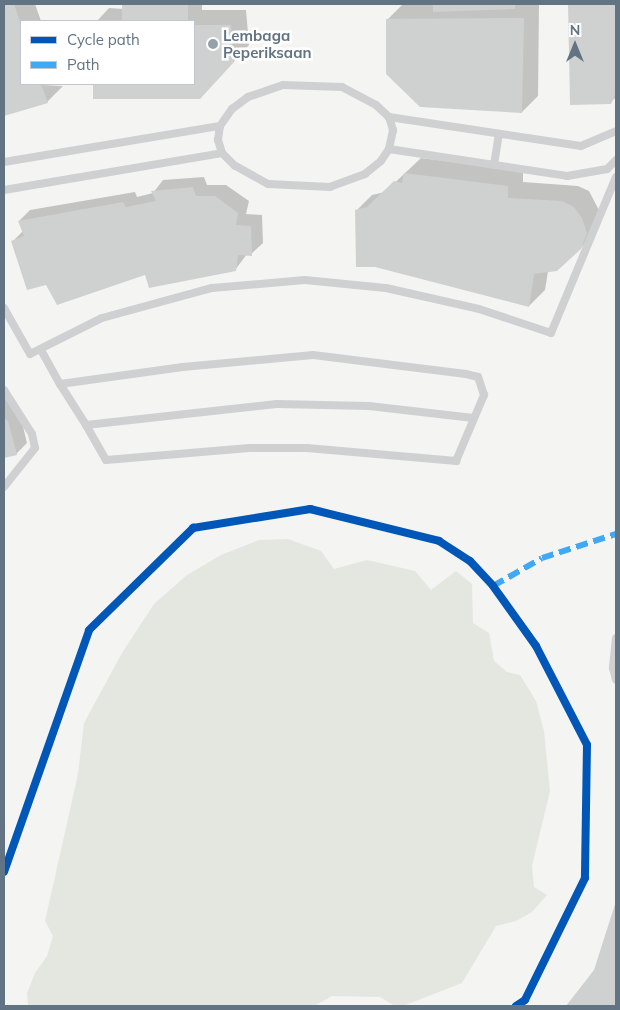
<!DOCTYPE html>
<html>
<head>
<meta charset="utf-8">
<style>
	body { margin:0 }
	#map { position:relative; width:620px; height:1010px; overflow:hidden; background:#f4f4f2; font-family:Mulish,sans-serif }
	div>[style] { position:absolute }
	[style*='--x'] { left:calc(var(--x)*1px); top:calc(var(--y)*1px); width:calc(var(--w)*1px); rotate:calc(var(--a)*1deg) }
	.green>* { inset:0; background:#e3e7e0 }
	.shadow>* { inset:0; background:#0003 }
	.building>* { inset:0; background:#cfd1d1; transform-origin:0 0 }
	.lane>* { height:8px; margin:-4px; padding:0 4px; transform-origin:4px; border-radius:4px; background:#cfd0d1 }
	.quiet>* { height:6px; margin-top:-3px; transform-origin:0; background:repeating-linear-gradient(90deg,#3fa9f5 0 12px,transparent 0 18px) }
	.cycleway>* { height:8px; margin:-4px; padding:0 4px; transform-origin:4px; border-radius:4px; background:#0057b8 }
	.dots>* { width:14px; height:14px; translate:-50% -50%; box-sizing:border-box; border:2px solid #fff; border-radius:50% }
	span { translate:-50% -50%; white-space:nowrap; text-align:center; line-height:1.15; -webkit-text-stroke:5px #fff; paint-order:stroke }
	.poi-label { font-size:15px; color:#627484; font-weight:700 }
	.left { translate:0 -50%; text-align:left }
	.frame { position:absolute; inset:0; border:5px solid #627484; pointer-events:none }
	.legend { position:absolute; left:20px; top:20px; width:175px; height:65px; box-sizing:border-box; background:#fff; border:1px solid #c0c7ce; margin:0; padding:6px 9px; list-style:none; font-size:15px; color:#627484 }
	.legend li { display:flex; align-items:center; gap:10px; height:25px }
	.legend b { width:25px; border:1px solid #c0c7ce }
	.north { position:absolute; left:550px; top:20px; width:50px; height:50px; -webkit-text-stroke:4px #fff; paint-order:stroke; rotate:0deg; font-size:14px; font-weight:700; line-height:20px; text-align:center; color:#627484 }
	.north::after { content:''; display:block; margin:auto; width:18px; height:22px; background:#627484; clip-path:polygon(50% 0,100% 100%,50% 72%,0 100%) }
</style>
</head>
<body>
<div id="map">
	<div class="green">
		<i style="clip-path:polygon(288px 539px,321px 551px,334px 569px,367px 560px,415px 571px,431px 590px,456px 571px,472px 584px,473px 623px,489px 633px,494px 661px,507px 672px,520px 675px,536px 701px,544px 731px,550px 791px,532px 866px,534px 887px,547px 895px,532px 912px,516px 921px,496px 926px,462px 983px,403px 1006px,395px 1006px,380px 997px,332px 996px,314px 1006px,28px 1006px,27px 993px,35px 973px,47px 956px,53px 936px,45px 921px,78px 774px,84px 723px,122px 653px,154px 604px,187px 575px,221px 555px,259px 540px)"></i>
	</div>
	<div class="shadow">
		<i style="clip-path:polygon(4px 4px,35px 4px,41px 21px,21px 21px,21px 84px,63px 86px,47px 102px,4px 114px)"></i>
		<i style="clip-path:polygon(123px 4px,202px 4px,202px 10px,246px 10px,249px 45px,216px 81px,95px 98px,94px 84px,194px 84px,194px 21px,97px 21px,109px 8px,123px 9px)"></i>
		<i style="clip-path:polygon(403px 4px,539px 4px,538px 96px,522px 112px,387px 20px)"></i>
		<i style="clip-path:polygon(569px 4px,616px 4px,616px 97px,610px 103px,571px 104px)"></i>
		<i style="clip-path:polygon(421px 158px,523px 171px,523px 182px,578px 186px,589px 191px,602px 216px,596px 232px,580px 249px,548px 271px,545px 290px,529px 306px,356px 211px,372px 195px,385px 192px)"></i>
		<i style="clip-path:polygon(204px 177px,207px 185px,226px 185px,249px 201px,246px 214px,262px 215px,263px 243px,251px 254px,247px 254px,235px 270px,146px 273px,46px 283px,13px 241px,23px 231px,19px 221px,30px 210px,135px 192px,137px 197px,153px 193px,163px 180px)"></i>
		<i style="clip-path:polygon(4px 399px,19px 410px,27px 443px,16px 454px,4px 457px)"></i>
		<i style="clip-path:polygon(616px 904px,616px 1006px,567px 1006px,595px 971px)"></i>
	</div>
	<div class="building">
		<i style="clip-path:polygon(4px 4px,14px 4px,21px 25px,21px 84px,41px 84px,48px 103px,4px 116px)"></i>
		<i style="left:122px;top:4px;width:66px;height:17px"></i>
		<i style="clip-path:polygon(433px 4px,515px 4px,515px 9px,433px 12px)"></i>
		<i style="clip-path:polygon(568px 4px,616px 4px,616px 92px,611px 104px,570px 105px)"></i>
		<i style="clip-path:polygon(524px 18px,522px 113px,420px 107px,386px 74px,386px 19px)"></i>
		<i style="clip-path:polygon(194px 25px,231px 25px,234px 62px,200px 99px,93px 99px,93px 84px,194px 84px)"></i>
		<i style="clip-path:polygon(404px 173px,508px 186px,508px 198px,562px 201px,574px 207px,582px 218px,587px 233px,581px 249px,557px 271px,534px 274px,529px 307px,375px 267px,356px 267px,355px 210px,367px 207px,394px 181px,402px 183px)"></i>
		<i style="clip-path:polygon(193px 187px,196px 196px,215px 196px,238px 213px,236px 225px,251px 226px,252px 256px,238px 255px,236px 271px,149px 288px,145px 275px,57px 305px,46px 285px,27px 290px,11px 241px,24px 236px,18px 221px,123px 202px,126px 207px,156px 201px,151px 191px)"></i>
		<i style="clip-path:polygon(4px 418px,8px 421px,17px 455px,4px 458px)"></i>
		<i style="clip-path:polygon(616px 901px,616px 1006px,566px 1006px,594px 970px)"></i>
	</div>
	<div class="lane">
		<i style="--x:283;--y:85;--w:59;--a:1.9"></i>
		<i style="--x:342;--y:87;--w:38;--a:28"></i>
		<i style="--x:376;--y:105;--w:18;--a:43"></i>
		<i style="--x:389;--y:117;--w:14;--a:73"></i>
		<i style="--x:393;--y:130;--w:19;--a:102"></i>
		<i style="--x:389;--y:149;--w:14;--a:124"></i>
		<i style="--x:381;--y:161;--w:21;--a:141"></i>
		<i style="--x:365;--y:174;--w:37;--a:160"></i>
		<i style="--x:330;--y:187;--w:62;--a:-177.2"></i>
		<i style="--x:268;--y:184;--w:38;--a:-151"></i>
		<i style="--x:235;--y:166;--w:18;--a:-135"></i>
		<i style="--x:222;--y:153;--w:14;--a:-107"></i>
		<i style="--x:218;--y:140;--w:14;--a:-82"></i>
		<i style="--x:220;--y:126;--w:21;--a:-55"></i>
		<i style="--x:232;--y:109;--w:20;--a:-37"></i>
		<i style="--x:248;--y:97;--w:37;--a:-19"></i>
		<i style="--x:389;--y:117;--w:194;--a:8.6"></i>
		<i style="--x:581;--y:146;--w:38;--a:-23"></i>
		<i style="--x:389;--y:149;--w:180;--a:8.6"></i>
		<i style="--x:567;--y:176;--w:41;--a:-9.9"></i>
		<i style="--x:607;--y:169;--w:13;--a:-45"></i>
		<i style="--x:4;--y:162;--w:219;--a:-9.5"></i>
		<i style="--x:494;--y:165;--w:30;--a:-81"></i>
		<i style="--x:4;--y:190;--w:221;--a:-9.6"></i>
		<i style="--x:4;--y:308;--w:53;--a:60.5"></i>
		<i style="--x:30;--y:354;--w:80;--a:-26.6"></i>
		<i style="--x:102;--y:318;--w:114;--a:-15.3"></i>
		<i style="--x:212;--y:288;--w:93;--a:-4.9"></i>
		<i style="--x:305;--y:280;--w:81;--a:5.6"></i>
		<i style="--x:386;--y:288;--w:95;--a:12.7"></i>
		<i style="--x:479;--y:309;--w:76;--a:18.4"></i>
		<i style="--x:551;--y:333;--w:169;--a:-67.4"></i>
		<i style="--x:41;--y:350;--w:39;--a:61"></i>
		<i style="--x:60;--y:384;--w:49;--a:57.6"></i>
		<i style="--x:86;--y:425;--w:40;--a:60.3"></i>
		<i style="--x:106;--y:460;--w:144;--a:-4.8"></i>
		<i style="--x:249;--y:448;--w:58;--a:0"></i>
		<i style="--x:307;--y:448;--w:150;--a:5"></i>
		<i style="--x:456;--y:461;--w:72;--a:-67"></i>
		<i style="--x:484;--y:395;--w:19;--a:-108"></i>
		<i style="--x:478;--y:377;--w:12;--a:-166"></i>
		<i style="--x:466;--y:374;--w:154;--a:-172.9"></i>
		<i style="--x:313;--y:355;--w:131;--a:174.7"></i>
		<i style="--x:183;--y:367;--w:124;--a:172.1"></i>
		<i style="--x:4;--y:390;--w:52;--a:57.5"></i>
		<i style="--x:32;--y:434;--w:14;--a:78"></i>
		<i style="--x:35;--y:448;--w:50;--a:128.5"></i>
		<i style="--x:86;--y:425;--w:192;--a:-6.3"></i>
		<i style="--x:277;--y:404;--w:92;--a:1.2"></i>
		<i style="--x:369;--y:406;--w:105;--a:6.6"></i>
		<i style="--x:616;--y:638;--w:30;--a:96"></i>
		<i style="--x:613;--y:668;--w:12;--a:76"></i>
	</div>
	<div class="quiet">
		<i style="--x:493;--y:586;--w:56;--a:-29.7"></i>
		<i style="--x:542;--y:558;--w:78;--a:-18"></i>
	</div>
	<div class="cycleway">
		<i style="--x:4;--y:872;--w:256;--a:-70.6"></i>
		<i style="--x:89;--y:630;--w:146;--a:-44.4"></i>
		<i style="--x:193;--y:528;--w:119;--a:-9.2"></i>
		<i style="--x:310;--y:509;--w:133;--a:13.9"></i>
		<i style="--x:439;--y:541;--w:37;--a:33"></i>
		<i style="--x:470;--y:561;--w:34;--a:47"></i>
		<i style="--x:493;--y:586;--w:74;--a:54.4"></i>
		<i style="--x:536;--y:646;--w:111;--a:62.7"></i>
		<i style="--x:587;--y:745;--w:133;--a:90.9"></i>
		<i style="--x:585;--y:878;--w:136;--a:116.2"></i>
		<i style="--x:525;--y:1000;--w:11;--a:146"></i>
	</div>
	<div class="dots">
		<i style="left:213px;top:44px;background:#95a1aa"></i>
	</div>
	<div class="poi-label">
		<span class="left" style="left:223px;top:44px">Lembaga<br>Peperiksaan</span>
	</div>
	<div class="frame"></div>
	<ul class="legend">
	<li><b style="height:6px;background:#0057b8"></b>Cycle path</li>
	<li><b style="height:6px;background:#3fa9f5"></b>Path</li>
	</ul>
	<div class="north">N</div>
</div>
</body>
</html>
